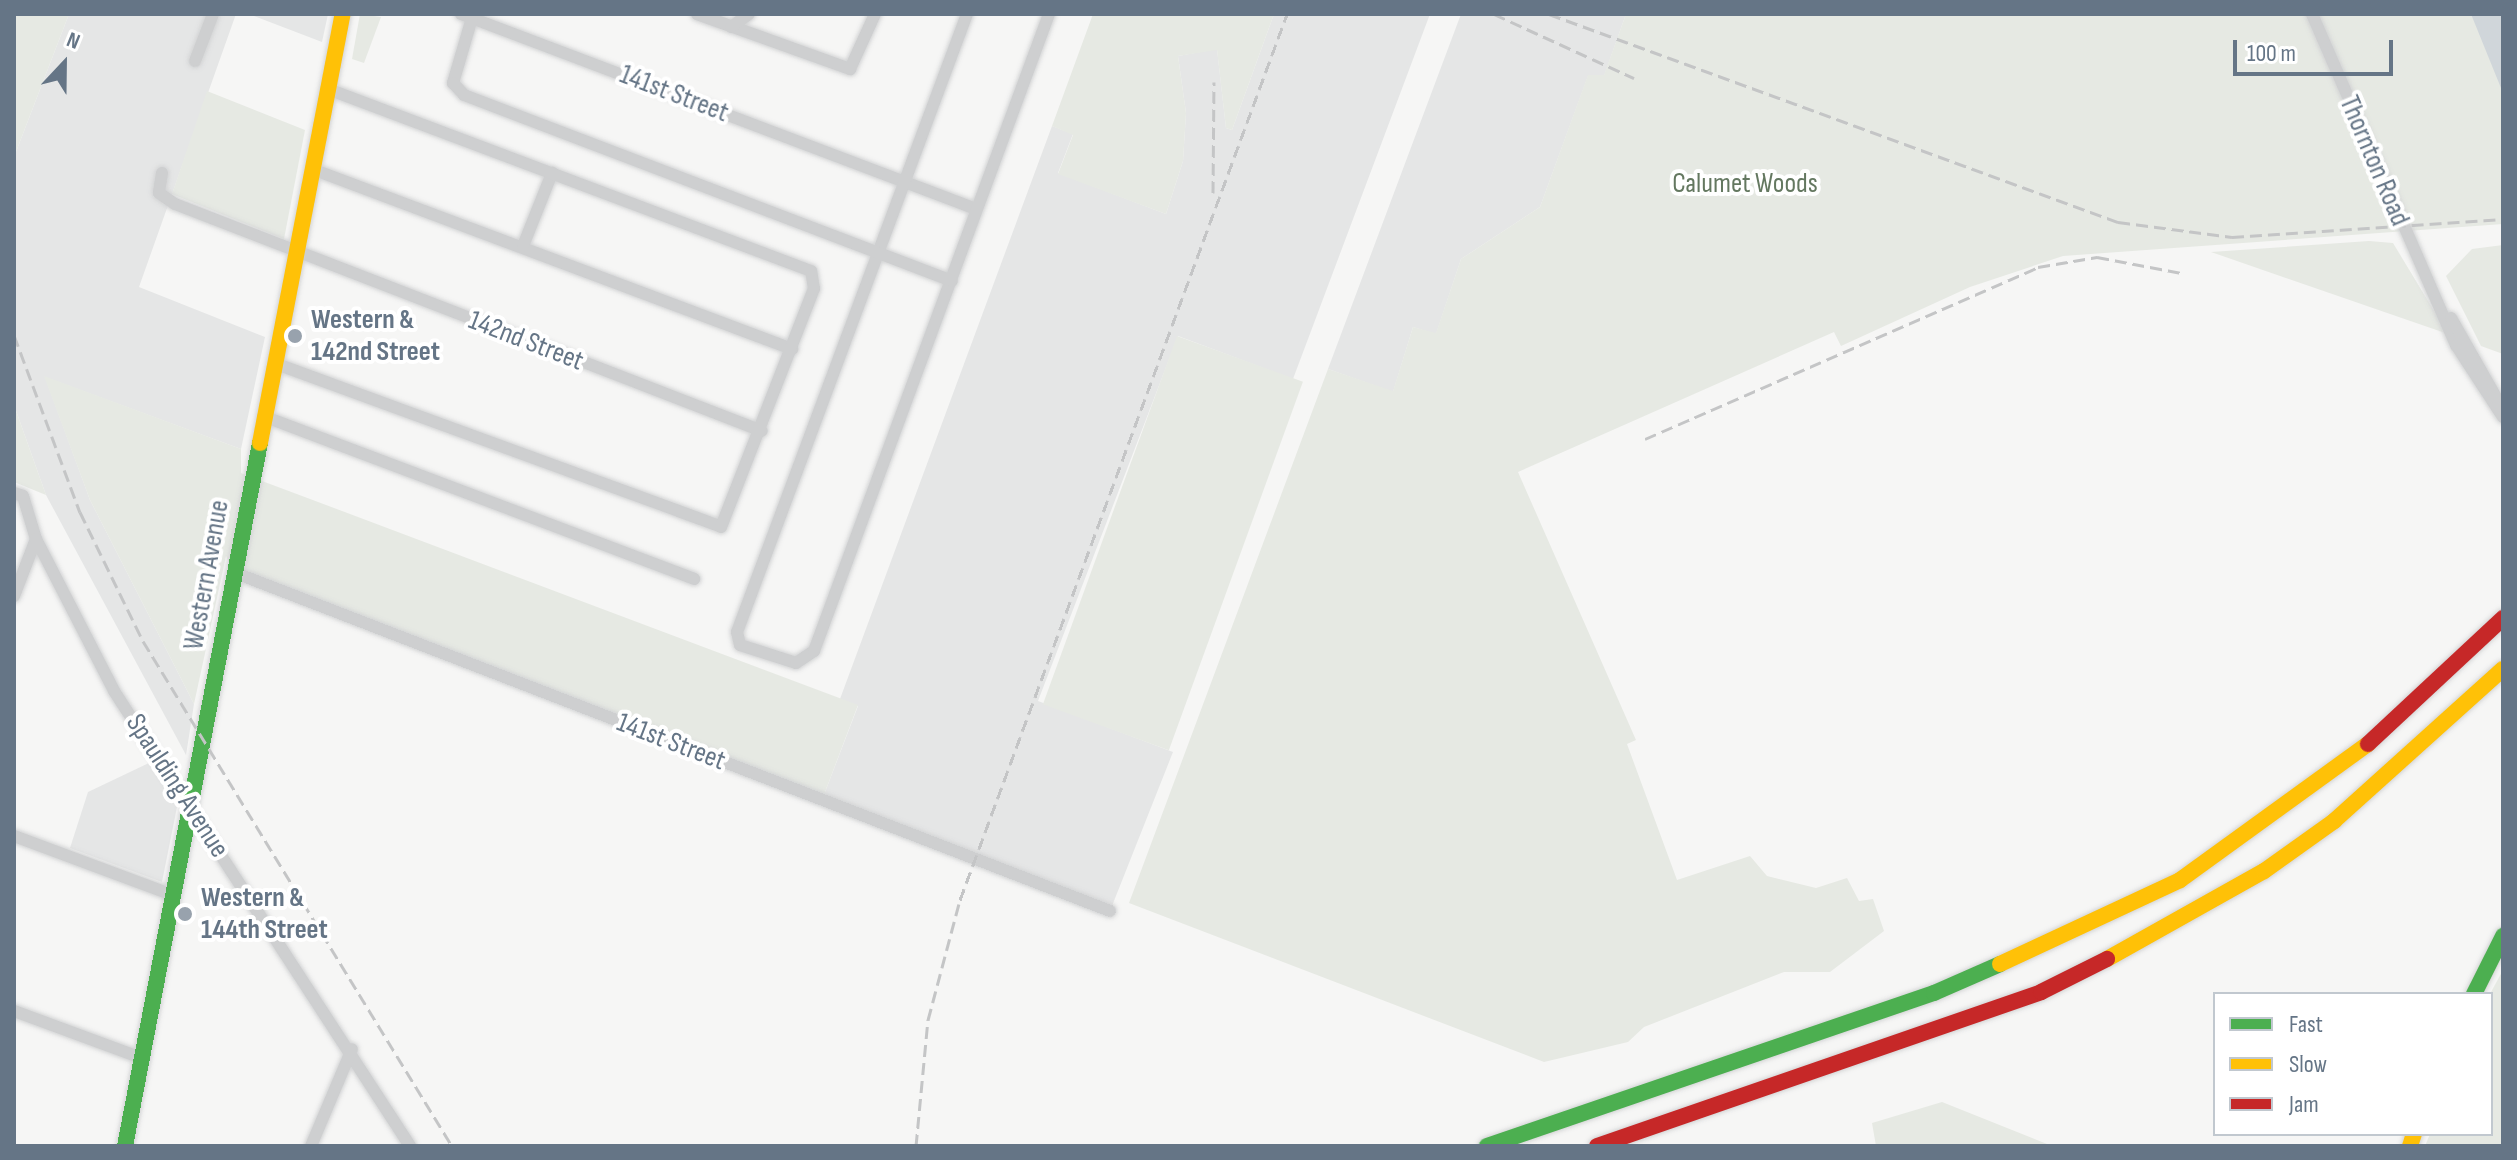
<!DOCTYPE html>
<html>
<head>
<meta charset="utf-8">
<style>
	body { margin:0 }
	#map { position:relative; width:2517px; height:1160px; overflow:hidden; background:#f6f6f5; font-family:"Sofia Sans Condensed",sans-serif }
	div>[style] { position:absolute }
	[style*='--x'] { left:calc(var(--x)*1px); top:calc(var(--y)*1px); width:calc(var(--w)*1px); rotate:calc(var(--a)*1deg) }
	.built>* { inset:0; background:#e5e6e6 }
	.green>* { inset:0; background:#e6e9e3; transform-origin:0 0 }
	.water>* { inset:0; background:#d0d6da }
	.roads { filter:drop-shadow(0 0 2px #d3d4d5) drop-shadow(0 0 2px #d3d4d5) }
	.street>* { height:12px; margin:-6px; padding:0 6px; transform-origin:6px; border-radius:6px; background:#cecfd0 }
	.fast>* { height:16px; margin:-8px; padding:0 8px; transform-origin:8px; border-radius:8px; background:#4caf50 }
	.slow>* { height:16px; margin:-8px; padding:0 8px; transform-origin:8px; border-radius:8px; background:#ffc107 }
	.jam>* { height:16px; margin:-8px; padding:0 8px; transform-origin:8px; border-radius:8px; background:#c62828 }
	.rail>* { height:3px; margin-top:-1.5px; transform-origin:0; background:repeating-linear-gradient(90deg,#c4c5c6 0 12px,transparent 0 18px) }
	.dots>* { width:22px; height:22px; translate:-50% -50%; box-sizing:border-box; border:4px solid #fff; border-radius:50% }
	span { translate:-50% -50%; white-space:nowrap; text-align:center; line-height:1.15; -webkit-text-stroke:8px #fff; paint-order:stroke }
	.street-label { font-size:28px; color:#657586 }
	.park-label { font-size:28px; color:#647860 }
	.poi-label { font-size:28px; color:#657586; font-weight:700 }
	.left { translate:0 -50%; text-align:left }
	.frame { position:absolute; inset:0; border:16px solid #657586; pointer-events:none }
	.legend { position:absolute; left:2213px; top:992px; width:280px; height:144px; box-sizing:border-box; background:#fff; border:2px solid #c1c8cf; margin:0; padding:10px 14px; list-style:none; font-size:24px; color:#657586 }
	.legend li { display:flex; align-items:center; gap:16px; height:40px }
	.legend b { width:40px; border:2px solid #c1c8cf }
	.north { position:absolute; left:24px; top:24px; width:80px; height:80px; -webkit-text-stroke:6px #fff; paint-order:stroke; rotate:22deg; font-size:22px; font-weight:700; line-height:32px; text-align:center; color:#657586 }
	.north::after { content:''; display:block; margin:auto; width:28px; height:36px; background:#657586; clip-path:polygon(50% 0,100% 100%,50% 72%,0 100%) }
	.scale { position:absolute; left:2233px; top:40px; width:160px; height:36px; box-sizing:border-box; border:4px solid #657586; border-top:0; padding-left:10px; font-size:24px; line-height:28px; white-space:nowrap; color:#657586; -webkit-text-stroke:6px #fff; paint-order:stroke }
</style>
</head>
<body>
<div id="map">
	<div class="built">
		<i style="clip-path:polygon(69px 14px,236px 14px,139px 287px,265px 337px,241px 449px,45px 377px,90px 500px,194px 704px,186px 755px,46px 495px,14px 405px,14px 157px)"></i>
		<i style="clip-path:polygon(249px 14px,328px 14px,322px 42px)"></i>
		<i style="clip-path:polygon(1274px 14px,1430px 14px,1293px 379px,1178px 336px,1038px 701px,1173px 752px,1110px 911px,822px 800px,858px 706px,840px 699px,1052px 126px,1073px 134px,1058px 173px,1166px 214px,1183px 161px,1186px 113px,1178px 56px,1217px 49px,1226px 128px,1232px 130px)"></i>
		<i style="clip-path:polygon(1461px 14px,1626px 14px,1604px 76px,1588px 76px,1540px 207px,1461px 259px,1436px 334px,1413px 327px,1393px 392px,1328px 369px)"></i>
		<i style="clip-path:polygon(151px 762px,177px 807px,162px 882px,70px 848px,88px 792px)"></i>
	</div>
	<div class="green">
		<i style="clip-path:polygon(14px 14px,69px 14px,14px 157px)"></i>
		<i style="clip-path:polygon(360px 14px,381px 17px,364px 63px,352px 59px)"></i>
		<i style="clip-path:polygon(1093px 14px,1274px 14px,1232px 130px,1226px 128px,1217px 50px,1178px 56px,1186px 113px,1183px 161px,1166px 214px,1058px 174px,1073px 135px,1052px 126px)"></i>
		<i style="clip-path:polygon(1626px 14px,2503px 14px,2503px 224px,2063px 256px,1970px 287px,1841px 346px,1834px 332px,1518px 472px,1636px 740px,1627px 744px,1677px 880px,1750px 856px,1767px 876px,1816px 888px,1847px 878px,1859px 901px,1873px 899px,1884px 931px,1830px 972px,1784px 972px,1644px 1027px,1628px 1042px,1544px 1062px,1129px 903px,1328px 369px,1393px 391px,1413px 327px,1436px 333px,1461px 259px,1540px 207px,1588px 75px,1604px 75px)"></i>
		<i style="clip-path:polygon(207px 91px,305px 130px,284px 239px,172px 194px)"></i>
		<i style="clip-path:polygon(2369px 241px,2393px 243px,2448px 334px,2211px 252px)"></i>
		<i style="clip-path:polygon(2503px 245px,2503px 354px,2481px 346px,2446px 276px,2472px 249px)"></i>
		<i style="left:1177px;top:336px;width:134px;height:392px;rotate:20deg"></i>
		<i style="clip-path:polygon(44px 376px,241px 449px,241px 473px,858px 705px,822px 800px,233px 572px,226px 556px,194px 704px,90px 500px)"></i>
		<i style="clip-path:polygon(14px 405px,46px 495px,14px 482px)"></i>
		<i style="clip-path:polygon(2503px 970px,2503px 1146px,2425px 1146px,2430px 1134px,2491px 1134px,2490px 994px)"></i>
		<i style="clip-path:polygon(1942px 1102px,2052px 1146px,1876px 1146px,1872px 1123px)"></i>
	</div>
	<div class="water">
		<i style="clip-path:polygon(2471px 14px,2503px 14px,2503px 93px)"></i>
	</div>
	<div class="roads">
		<div class="street">
			<i style="--x:461;--y:14;--w:551;--a:20.74"></i>
			<i style="--x:697;--y:14;--w:163;--a:19.8"></i>
			<i style="--x:850;--y:69;--w:60;--a:-65.6"></i>
			<i style="--x:967;--y:14;--w:659;--a:110.41"></i>
			<i style="--x:737;--y:632;--w:13;--a:77"></i>
			<i style="--x:740;--y:645;--w:59;--a:17.8"></i>
			<i style="--x:796;--y:663;--w:22;--a:-34"></i>
			<i style="--x:814;--y:651;--w:679;--a:-69.75"></i>
			<i style="--x:2312;--y:14;--w:361;--a:66.5"></i>
			<i style="--x:2456;--y:345;--w:86;--a:56.9"></i>
			<i style="--x:472;--y:18;--w:68;--a:106.3"></i>
			<i style="--x:453;--y:83;--w:16;--a:47"></i>
			<i style="--x:464;--y:95;--w:522;--a:20.86"></i>
			<i style="--x:731;--y:27;--w:22;--a:-36"></i>
			<i style="--x:195;--y:61;--w:50;--a:-69"></i>
			<i style="--x:312;--y:169;--w:513;--a:20.56"></i>
			<i style="--x:162;--y:173;--w:20;--a:99"></i>
			<i style="--x:159;--y:193;--w:19;--a:35"></i>
			<i style="--x:175;--y:204;--w:629;--a:21.14"></i>
			<i style="--x:523;--y:246;--w:79;--a:-68.3"></i>
			<i style="--x:2451;--y:318;--w:101;--a:60.4"></i>
			<i style="--x:274;--y:363;--w:476;--a:20.1"></i>
			<i style="--x:721;--y:527;--w:256;--a:-68.7"></i>
			<i style="--x:814;--y:289;--w:18;--a:-99"></i>
			<i style="--x:811;--y:271;--w:516;--a:-159.35"></i>
			<i style="--x:263;--y:416;--w:461;--a:20.7"></i>
			<i style="--x:14;--y:493;--w:9;--a:18"></i>
			<i style="--x:23;--y:496;--w:45;--a:73.2"></i>
			<i style="--x:36;--y:539;--w:61;--a:111.1"></i>
			<i style="--x:36;--y:539;--w:171;--a:62.8"></i>
			<i style="--x:114;--y:691;--w:543;--a:56.95"></i>
			<i style="--x:233;--y:572;--w:940;--a:21.13"></i>
			<i style="--x:14;--y:836;--w:170;--a:20.4"></i>
			<i style="--x:14;--y:1011;--w:136;--a:20.2"></i>
			<i style="--x:311;--y:1146;--w:105;--a:-67.1"></i>
		</div>
		<div class="fast">
			<i style="--x:2474;--y:994;--w:65;--a:-63.4"></i>
			<i style="--x:125;--y:1146;--w:716;--a:-79.13"></i>
			<i style="--x:1487;--y:1146;--w:472;--a:-18.9"></i>
			<i style="--x:1934;--y:993;--w:72;--a:-23.7"></i>
		</div>
		<div class="slow">
			<i style="--x:260;--y:443;--w:437;--a:-79.1"></i>
			<i style="--x:2107;--y:959;--w:180;--a:-29.3"></i>
			<i style="--x:2264;--y:871;--w:86;--a:-35.5"></i>
			<i style="--x:2334;--y:821;--w:227;--a:-42"></i>
			<i style="--x:2000;--y:964;--w:199;--a:-25"></i>
			<i style="--x:2180;--y:880;--w:232;--a:-35.9"></i>
			<i style="--x:2410;--y:1146;--w:13;--a:-72"></i>
		</div>
		<div class="jam">
			<i style="--x:2368;--y:744;--w:185;--a:-43"></i>
			<i style="--x:1597;--y:1146;--w:470;--a:-19.1"></i>
			<i style="--x:2041;--y:992;--w:74;--a:-26.6"></i>
		</div>
	</div>
	<div class="rail">
		<i style="--x:1494;--y:14;--w:154;--a:24.6"></i>
		<i style="--x:1549;--y:14;--w:606;--a:20.08"></i>
		<i style="--x:2118;--y:222;--w:115;--a:7.5"></i>
		<i style="--x:2232;--y:237;--w:272;--a:-3.8"></i>
		<i style="--x:1213;--y:193;--w:111;--a:-89.5"></i>
		<i style="--x:14;--y:335;--w:189;--a:69.6"></i>
		<i style="--x:80;--y:512;--w:144;--a:64"></i>
		<i style="--x:143;--y:641;--w:592;--a:58.54"></i>
		<i style="--x:1645;--y:439;--w:429;--a:-23.6"></i>
		<i style="--x:2038;--y:267;--w:60;--a:-9.6"></i>
		<i style="--x:2097;--y:257;--w:86;--a:10.7"></i>
		<i style="--x:916;--y:1146;--w:127;--a:-84.6"></i>
		<i style="--x:928;--y:1020;--w:124;--a:-75.1"></i>
		<i style="--x:960;--y:900;--w:944;--a:-69.74"></i>
	</div>
	<div class="dots">
		<i style="left:295px;top:336px;background:#98a2ad"></i>
		<i style="left:185px;top:914px;background:#98a2ad"></i>
	</div>
	<div class="street-label">
		<span style="left:674px;top:94px;rotate:21deg">141st Street</span>
		<span style="left:2374px;top:161px;rotate:67deg">Thornton Road</span>
		<span style="left:526px;top:341px;rotate:21deg">142nd Street</span>
		<span style="left:207px;top:575px;rotate:-80deg">Western Avenue</span>
		<span style="left:671px;top:742px;rotate:21deg">141st Street</span>
		<span style="left:177px;top:786px;rotate:57deg">Spaulding Avenue</span>
	</div>
	<div class="park-label">
		<span style="left:1745px;top:184px">Calumet Woods</span>
	</div>
	<div class="poi-label">
		<span class="left" style="left:311px;top:336px">Western &amp;<br>142nd Street</span>
		<span class="left" style="left:201px;top:914px">Western &amp;<br>144th Street</span>
	</div>
	<div class="frame"></div>
	<ul class="legend">
	<li><b style="height:10px;background:#4caf50"></b>Fast</li>
	<li><b style="height:10px;background:#ffc107"></b>Slow</li>
	<li><b style="height:10px;background:#c62828"></b>Jam</li>
	</ul>
	<div class="north">N</div>
	<div class="scale">100 m</div>
</div>
</body>
</html>
